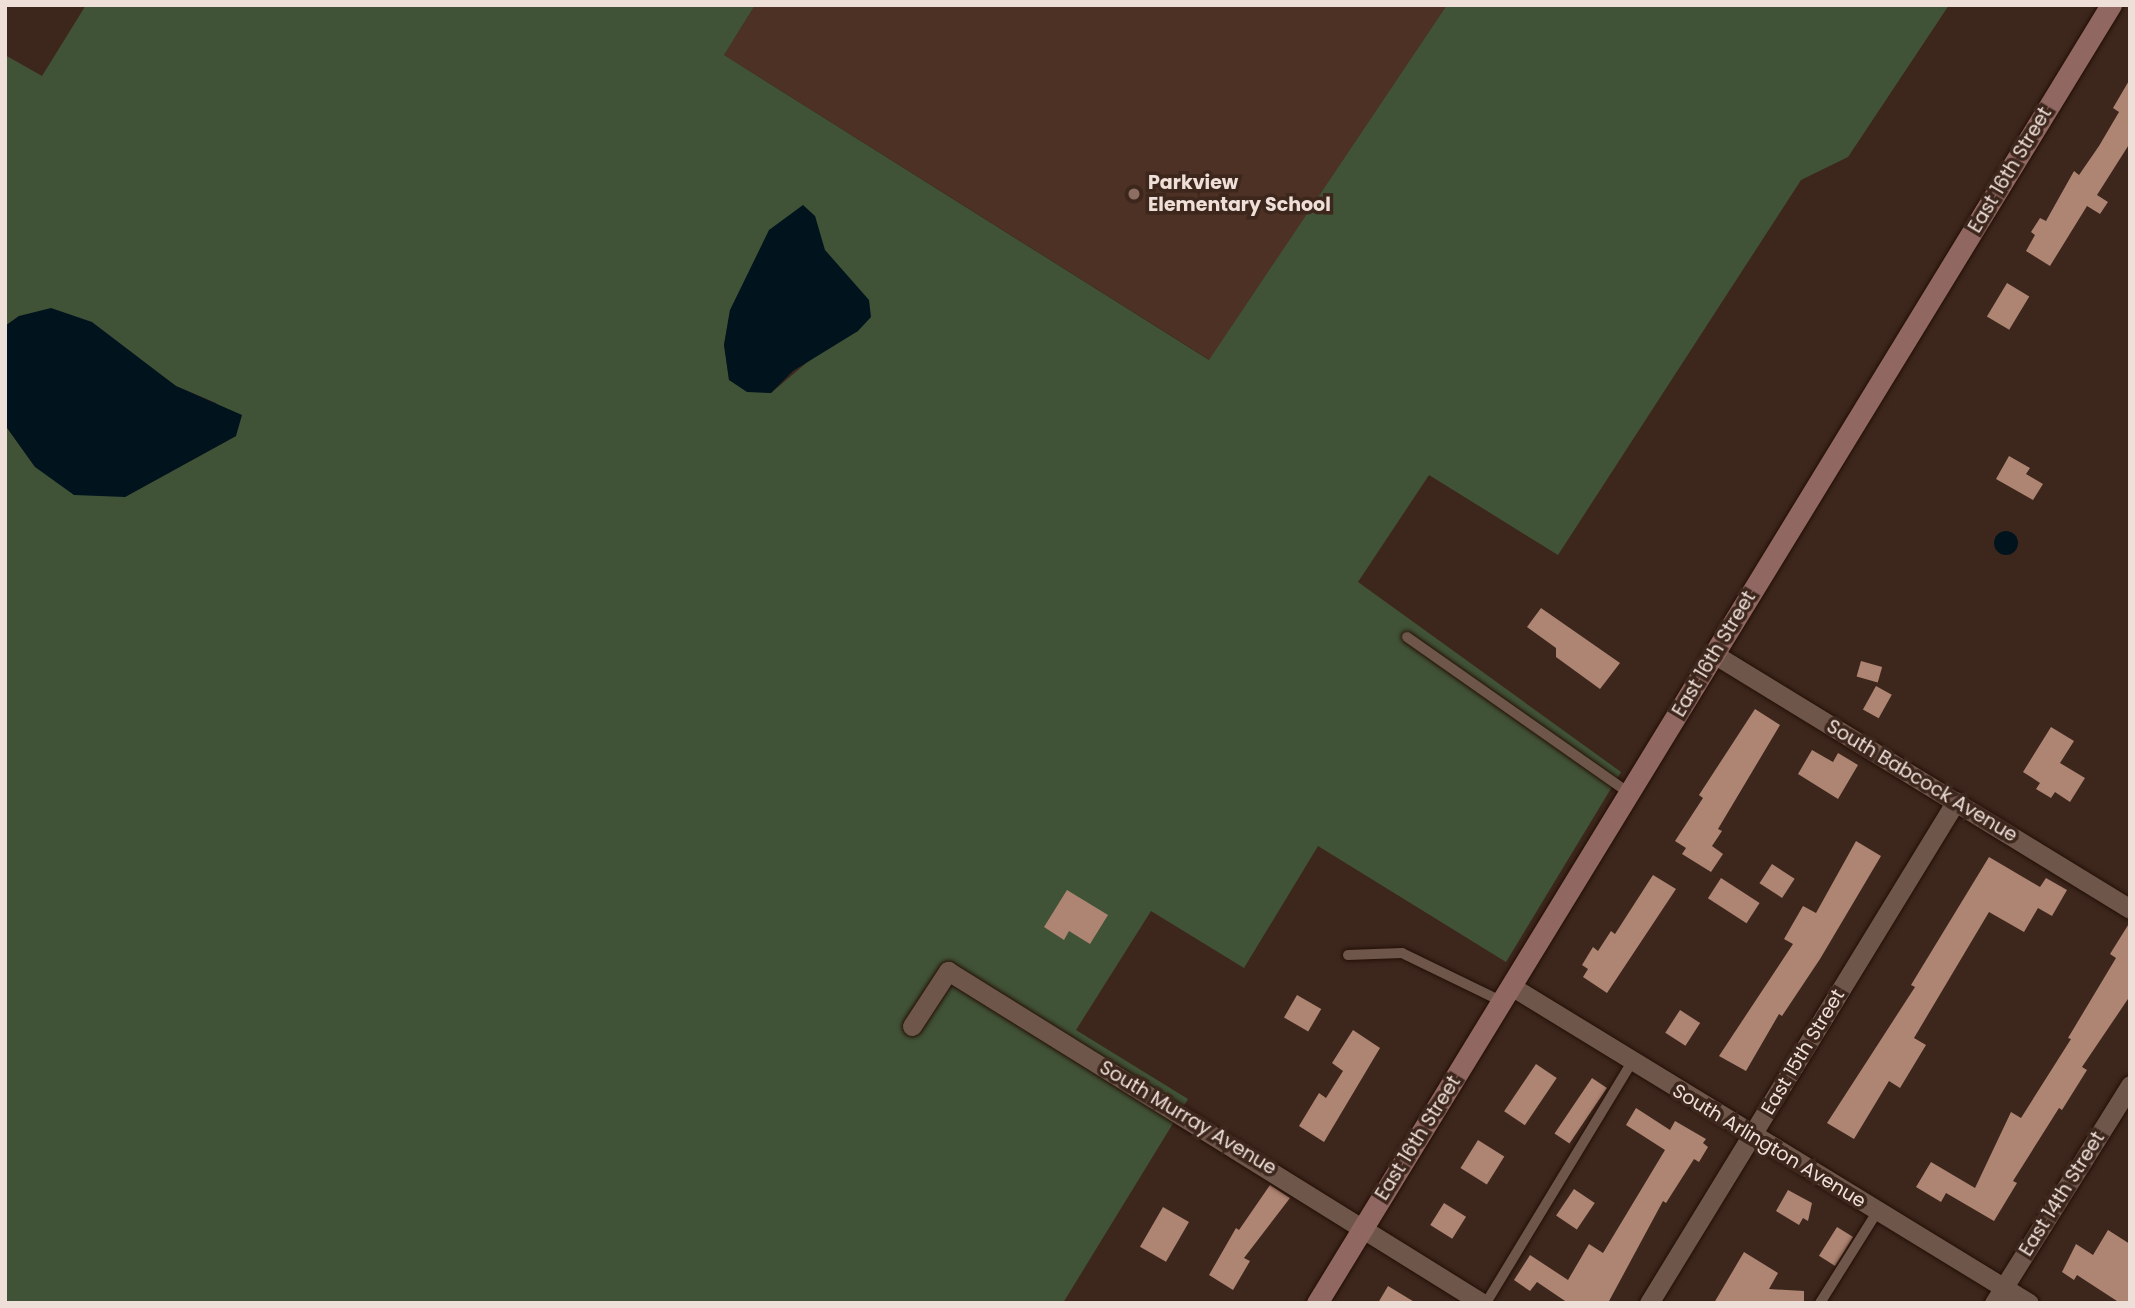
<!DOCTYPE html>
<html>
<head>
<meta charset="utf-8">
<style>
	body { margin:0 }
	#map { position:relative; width:2135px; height:1308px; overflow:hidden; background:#3d271d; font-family:Poppins,sans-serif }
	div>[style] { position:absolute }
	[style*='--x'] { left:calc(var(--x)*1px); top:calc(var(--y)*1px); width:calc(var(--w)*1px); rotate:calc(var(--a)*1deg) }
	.built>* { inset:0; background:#4d3124 }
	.green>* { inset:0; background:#415337 }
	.water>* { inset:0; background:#01141e }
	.round { border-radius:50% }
	.building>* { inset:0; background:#ae8472; transform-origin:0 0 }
	.roads { filter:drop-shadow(0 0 2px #230f06) drop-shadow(0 0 2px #230f06) }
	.lane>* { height:10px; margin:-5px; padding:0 5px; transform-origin:5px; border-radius:5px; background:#6f564b }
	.street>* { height:19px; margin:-9.5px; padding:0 9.5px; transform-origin:9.5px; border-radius:9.5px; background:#6f564b }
	.secondary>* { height:21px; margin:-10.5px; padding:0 10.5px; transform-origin:10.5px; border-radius:10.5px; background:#916861 }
	.dots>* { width:19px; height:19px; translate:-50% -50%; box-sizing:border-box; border:4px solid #3d271d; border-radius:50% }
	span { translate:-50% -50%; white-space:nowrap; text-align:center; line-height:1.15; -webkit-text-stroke:7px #3d271d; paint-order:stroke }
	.street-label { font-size:19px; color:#eedfd8 }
	.poi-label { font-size:19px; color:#eedfd8; font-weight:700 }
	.left { translate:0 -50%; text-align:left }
	.frame { position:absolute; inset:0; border:7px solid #eedfd8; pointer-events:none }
</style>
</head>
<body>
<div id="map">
	<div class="built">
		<i style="clip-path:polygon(755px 5px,1447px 5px,1210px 360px,724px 55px)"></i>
	</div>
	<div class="green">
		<i style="clip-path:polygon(evenodd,86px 5px,755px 5px,724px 55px,1209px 360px,1447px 5px,1949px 5px,1848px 157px,1801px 180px,1558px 555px,1429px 475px,1358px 582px,1621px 772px,1506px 962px,1318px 846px,1244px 968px,1151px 911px,1076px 1030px,1188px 1099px,1063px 1303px,5px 1303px,5px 425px,35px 467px,125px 497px,236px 436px,216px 403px,176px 386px,155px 371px,19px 316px,5px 326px,5px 55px,42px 76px,86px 5px,815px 216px,824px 250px,844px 275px,858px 331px,824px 348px,771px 393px,729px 380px,724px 345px,730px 310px,815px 216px)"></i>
	</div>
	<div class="water">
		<i style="clip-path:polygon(803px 205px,815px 216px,825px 250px,869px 300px,871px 317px,858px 331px,793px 371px,771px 393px,747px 392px,729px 380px,724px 345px,730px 310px,769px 230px)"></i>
		<i style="clip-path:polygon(51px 308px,92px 322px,176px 386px,242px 415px,236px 436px,125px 497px,74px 495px,35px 467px,5px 425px,5px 326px,19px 316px)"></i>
		<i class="round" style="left:1994px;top:531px;width:24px;height:24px"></i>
	</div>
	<div class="building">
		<i style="clip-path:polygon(2130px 79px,2130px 143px,2097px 195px,2108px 202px,2100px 214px,2087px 206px,2050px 266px,2026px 251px,2035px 235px,2031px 232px,2040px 218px,2046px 221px,2074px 171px,2079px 175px,2099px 146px,2119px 112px,2113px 108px)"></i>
		<i style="left:2007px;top:283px;width:26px;height:39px;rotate:31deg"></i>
		<i style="clip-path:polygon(2009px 456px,2030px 468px,2026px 474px,2043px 484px,2033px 500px,1996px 479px)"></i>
		<i style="clip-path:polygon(1541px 608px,1620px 663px,1600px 689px,1556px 657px,1556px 648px,1527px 627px)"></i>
		<i style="left:1861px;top:661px;width:22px;height:16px;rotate:16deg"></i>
		<i style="left:1876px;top:686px;width:18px;height:27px;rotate:29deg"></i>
		<i style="clip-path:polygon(1755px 709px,1780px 725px,1718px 829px,1722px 831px,1712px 846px,1723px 854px,1711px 872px,1682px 854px,1686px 848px,1675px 841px,1703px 798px,1699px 795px)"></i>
		<i style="clip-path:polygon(2051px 727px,2074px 741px,2060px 763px,2085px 778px,2070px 802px,2055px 792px,2051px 798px,2036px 789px,2040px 783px,2023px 772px)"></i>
		<i style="clip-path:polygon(1812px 750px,1833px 762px,1838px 753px,1858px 765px,1838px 799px,1798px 774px)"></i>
		<i style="clip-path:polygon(1856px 841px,1881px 856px,1820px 959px,1782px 1016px,1779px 1014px,1746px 1071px,1719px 1056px,1793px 944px,1784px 939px,1803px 906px,1816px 913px)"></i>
		<i style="clip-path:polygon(1989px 857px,2040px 887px,2046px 878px,2067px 890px,2052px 916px,2038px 908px,2024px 932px,1989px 912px,1914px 1038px,1926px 1045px,1900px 1088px,1889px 1081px,1854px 1139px,1827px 1123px,1915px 987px,1911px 985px)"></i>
		<i style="left:1772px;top:864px;width:27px;height:23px;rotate:33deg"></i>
		<i style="clip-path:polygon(1653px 875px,1676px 889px,1607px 993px,1583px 977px,1588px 969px,1582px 965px,1593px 947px,1598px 951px,1611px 931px,1615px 934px)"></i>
		<i style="left:1721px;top:878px;width:46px;height:24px;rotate:33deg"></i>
		<i style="clip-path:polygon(1067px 890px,1108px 915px,1090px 944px,1069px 931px,1064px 940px,1044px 927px)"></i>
		<i style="clip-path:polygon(2130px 922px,2130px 996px,2082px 1067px,2087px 1070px,2062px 1110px,2059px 1108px,2013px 1181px,2017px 1183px,1994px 1221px,1946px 1193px,1941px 1202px,1916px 1187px,1931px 1162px,1975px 1188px,2011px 1112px,2021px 1118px,2071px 1039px,2068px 1038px,2116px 958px,2110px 954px)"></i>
		<i style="left:1297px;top:995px;width:28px;height:26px;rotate:30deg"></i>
		<i style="left:1680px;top:1010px;width:24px;height:27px;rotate:33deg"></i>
		<i style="clip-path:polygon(1353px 1030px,1380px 1048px,1324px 1142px,1299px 1126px,1319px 1093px,1326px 1098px,1343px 1071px,1332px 1063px)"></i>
		<i style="left:1536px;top:1064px;width:25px;height:57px;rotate:34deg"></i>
		<i style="left:1592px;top:1078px;width:18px;height:67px;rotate:34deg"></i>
		<i style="clip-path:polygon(1636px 1108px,1670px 1130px,1675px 1121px,1706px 1139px,1703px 1143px,1708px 1147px,1699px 1162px,1694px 1159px,1666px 1203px,1663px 1201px,1608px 1303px,1568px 1303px,1537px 1282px,1530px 1291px,1514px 1280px,1530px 1255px,1568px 1280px,1589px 1244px,1603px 1253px,1665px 1150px,1626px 1125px)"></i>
		<i style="left:1478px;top:1140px;width:31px;height:33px;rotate:32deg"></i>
		<i style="clip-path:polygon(1270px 1185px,1290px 1198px,1244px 1258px,1250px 1261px,1233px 1290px,1209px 1275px,1236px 1228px,1239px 1230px)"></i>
		<i style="left:1574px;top:1189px;width:25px;height:32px;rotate:34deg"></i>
		<i style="clip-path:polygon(1788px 1190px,1812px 1203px,1808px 1221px,1803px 1218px,1799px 1225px,1776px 1211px)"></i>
		<i style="left:1444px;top:1203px;width:26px;height:26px;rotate:32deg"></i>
		<i style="left:1163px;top:1207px;width:30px;height:46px;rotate:30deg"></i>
		<i style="left:1837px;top:1227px;width:19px;height:34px;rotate:32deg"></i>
		<i style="clip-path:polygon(2108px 1230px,2130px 1244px,2130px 1303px,2120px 1303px,2077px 1275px,2074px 1280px,2062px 1272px,2076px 1244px,2093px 1255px)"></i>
		<i style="clip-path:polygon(1744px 1252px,1778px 1273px,1769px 1289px,1804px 1291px,1804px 1303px,1714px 1303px)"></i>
		<i style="clip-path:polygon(1388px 1286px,1416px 1303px,1378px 1303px)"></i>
	</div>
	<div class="roads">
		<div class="lane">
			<i style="--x:1407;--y:637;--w:271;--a:35.1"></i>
			<i style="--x:1348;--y:955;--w:54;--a:-2.1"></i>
			<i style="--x:1402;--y:953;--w:110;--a:25.9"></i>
			<i style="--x:1486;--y:1303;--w:282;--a:-58.8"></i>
			<i style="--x:1820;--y:1303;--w:107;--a:-57.9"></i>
		</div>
		<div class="street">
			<i style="--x:1714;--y:654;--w:488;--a:31.5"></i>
			<i style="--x:1511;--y:986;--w:607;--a:31.47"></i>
			<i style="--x:912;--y:1026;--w:66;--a:-56.8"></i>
			<i style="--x:948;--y:971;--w:629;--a:31.87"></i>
			<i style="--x:1649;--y:1303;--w:588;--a:-58.55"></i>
			<i style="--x:1994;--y:1303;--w:257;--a:-58"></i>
		</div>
		<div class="secondary">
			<i style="--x:1317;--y:1303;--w:1522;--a:-58.55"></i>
		</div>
	</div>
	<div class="dots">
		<i style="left:1134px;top:194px;background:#8d6e63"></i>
	</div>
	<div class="street-label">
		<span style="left:2010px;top:170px;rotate:-59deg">East 16th Street</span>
		<span style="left:1714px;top:654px;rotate:-59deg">East 16th Street</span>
		<span style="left:1922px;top:781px;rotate:31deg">South Babcock Avenue</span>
		<span style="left:1803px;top:1052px;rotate:-59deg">East 15th Street</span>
		<span style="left:1188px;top:1118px;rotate:31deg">South Murray Avenue</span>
		<span style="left:1418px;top:1138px;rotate:-58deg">East 16th Street</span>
		<span style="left:1769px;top:1146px;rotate:31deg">South Arlington Avenue</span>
		<span style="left:2062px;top:1194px;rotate:-58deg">East 14th Street</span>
	</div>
	<div class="poi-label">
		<span class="left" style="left:1148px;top:194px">Parkview<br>Elementary School</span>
	</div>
	<div class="frame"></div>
</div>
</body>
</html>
